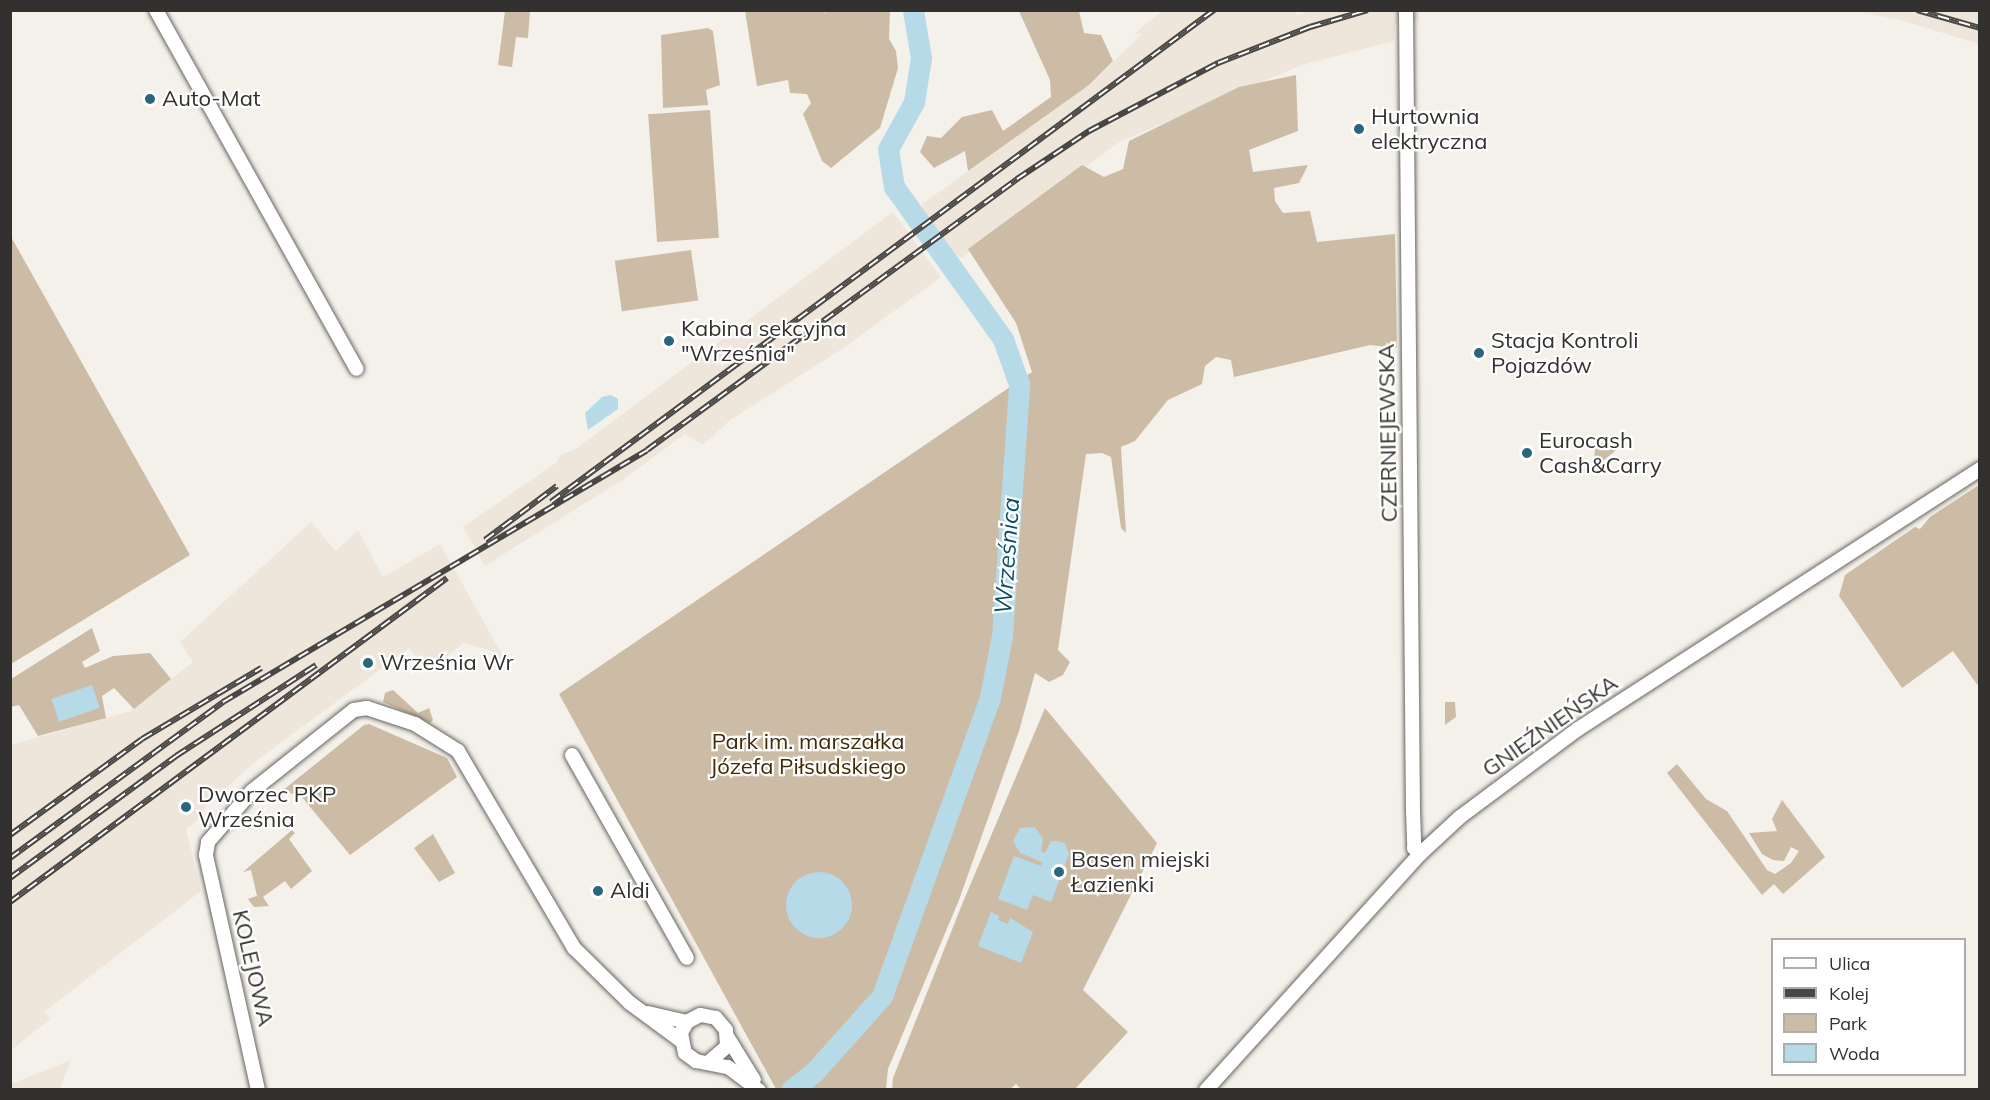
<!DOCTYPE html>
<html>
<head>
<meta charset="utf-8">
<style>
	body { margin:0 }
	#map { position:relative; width:1990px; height:1100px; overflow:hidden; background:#f4f1eb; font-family:Mulish,sans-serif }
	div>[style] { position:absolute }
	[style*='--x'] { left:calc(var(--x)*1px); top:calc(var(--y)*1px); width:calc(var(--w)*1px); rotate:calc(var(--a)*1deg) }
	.built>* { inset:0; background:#eee6da }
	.green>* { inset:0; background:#ccbca5; transform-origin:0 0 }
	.water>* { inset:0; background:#b7dae9; transform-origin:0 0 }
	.round { border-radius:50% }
	.river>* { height:21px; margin:-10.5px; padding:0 10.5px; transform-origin:10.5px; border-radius:10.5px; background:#b7dae9 }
	.roads { filter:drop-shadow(0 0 2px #696661) drop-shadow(0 0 2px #696661) }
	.tertiary>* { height:14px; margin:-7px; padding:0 7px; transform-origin:7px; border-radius:7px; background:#fff }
	.rail>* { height:6px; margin-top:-3px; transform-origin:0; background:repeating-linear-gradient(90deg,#fff 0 11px,#494745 0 22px); box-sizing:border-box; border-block:2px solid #494745 }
	.dots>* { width:16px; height:16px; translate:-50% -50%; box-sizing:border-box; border:3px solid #fff; border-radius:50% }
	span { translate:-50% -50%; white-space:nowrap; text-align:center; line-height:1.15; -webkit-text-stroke:4.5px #fff; paint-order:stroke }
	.poi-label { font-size:22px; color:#32312f }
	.left { translate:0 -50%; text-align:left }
	.street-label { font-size:22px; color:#32312f }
	.park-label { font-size:22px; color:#3f2b06 }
	.water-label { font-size:24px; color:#0b4e65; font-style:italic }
	.frame { position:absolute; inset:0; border:12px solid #32312f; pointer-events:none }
	.legend { position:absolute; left:1771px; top:938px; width:195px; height:138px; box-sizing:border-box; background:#fff; border:2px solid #adadac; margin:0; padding:8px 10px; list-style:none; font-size:18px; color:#32312f }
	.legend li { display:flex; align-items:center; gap:12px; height:30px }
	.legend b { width:30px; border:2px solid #adadac }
</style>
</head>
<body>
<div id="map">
	<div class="built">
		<i style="clip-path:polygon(1296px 10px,1297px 15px,1310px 10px,1419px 11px,1419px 21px,1395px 24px,1394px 41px,1302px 65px,1121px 141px,962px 258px,950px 255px,921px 211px,922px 204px,1089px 85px,1142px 34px,1134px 34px,1162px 11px)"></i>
		<i style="clip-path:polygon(1852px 11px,1979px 11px,1979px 44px,1897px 19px)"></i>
		<i style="clip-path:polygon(893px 212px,941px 277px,845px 347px,730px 420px,703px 445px,685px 434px,622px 480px,485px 566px,463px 527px,557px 462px,560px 455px,574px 450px)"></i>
		<i style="clip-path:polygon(311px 522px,336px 551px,358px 530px,383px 577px,440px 544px,504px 658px,500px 661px,492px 651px,463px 643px,428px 672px,409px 648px,255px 762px,204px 808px,205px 815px,186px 829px,201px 891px,44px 1012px,51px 1019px,11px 1050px,11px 745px,130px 711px,193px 662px,180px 642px)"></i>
		<i style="clip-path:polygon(71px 1060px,60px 1089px,11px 1089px,11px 1084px)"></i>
	</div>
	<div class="green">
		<i style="clip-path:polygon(505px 11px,530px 11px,528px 38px,516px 37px,512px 67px,498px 65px)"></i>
		<i style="clip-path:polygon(745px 11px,824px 11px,826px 14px,826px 11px,890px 11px,889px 39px,896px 51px,898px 68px,880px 128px,831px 168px,822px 161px,803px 114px,811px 103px,807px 94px,790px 93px,788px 80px,757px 86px)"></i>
		<i style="clip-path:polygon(1019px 11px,1079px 11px,1084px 33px,1101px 35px,1113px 61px,1089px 85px,968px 171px,965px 151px,934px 168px,920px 152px,927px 136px,941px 138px,962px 117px,992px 110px,1003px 131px,1051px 97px,1050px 80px)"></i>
		<i style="clip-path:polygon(708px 28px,713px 31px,720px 85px,706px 90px,708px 105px,663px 108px,661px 35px)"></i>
		<i style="clip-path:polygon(1296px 75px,1298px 131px,1249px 150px,1253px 172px,1308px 165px,1299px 183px,1274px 188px,1275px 201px,1283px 213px,1310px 211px,1317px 242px,1395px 234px,1397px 348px,1370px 345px,1234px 377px,1231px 360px,1216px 357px,1205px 366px,1202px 384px,1168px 400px,1135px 441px,1121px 447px,1126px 533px,1121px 528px,1111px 457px,1102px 453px,1086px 454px,1058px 650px,1070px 662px,1063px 675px,1049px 682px,1035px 673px,1019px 731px,959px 900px,888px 1069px,886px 1089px,776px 1089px,559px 694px,1032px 372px,1016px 323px,968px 249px,1082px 165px,1104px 177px,1123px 169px,1129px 141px,1239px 87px)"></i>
		<i style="left:710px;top:110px;width:128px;height:62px;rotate:86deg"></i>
		<i style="clip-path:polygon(10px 235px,190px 555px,11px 664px,10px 664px)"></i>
		<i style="left:691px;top:250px;width:51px;height:77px;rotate:82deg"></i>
		<i style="clip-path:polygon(1595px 443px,1624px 444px,1594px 468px)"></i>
		<i style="clip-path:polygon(1979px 485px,1979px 687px,1953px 651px,1902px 688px,1839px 596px,1845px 575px,1915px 527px,1920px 529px,1930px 517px)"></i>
		<i style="clip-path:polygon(92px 628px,100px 651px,82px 662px,85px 668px,113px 656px,150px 653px,171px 679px,134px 709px,114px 688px,102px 696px,106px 718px,38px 736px,19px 705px,11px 707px,11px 679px)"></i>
		<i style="clip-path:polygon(393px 690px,418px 713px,429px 708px,433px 720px,430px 723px,383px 702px,385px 693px)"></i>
		<i style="clip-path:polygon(1455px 702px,1456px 717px,1445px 725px,1445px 702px)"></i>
		<i style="clip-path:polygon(1045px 708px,1157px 843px,1083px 990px,1128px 1032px,1075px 1089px,1021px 1089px,1016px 1084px,1009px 1090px,892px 1090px,893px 1078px,963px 902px)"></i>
		<i style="clip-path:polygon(369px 724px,447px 758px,457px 777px,350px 855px,301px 796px,282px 791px,364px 725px)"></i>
		<i style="clip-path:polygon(1677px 764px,1706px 799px,1727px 811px,1767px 870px,1775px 874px,1791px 863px,1799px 851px,1791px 847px,1784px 861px,1773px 860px,1762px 854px,1749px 833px,1777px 831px,1772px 819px,1782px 800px,1825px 857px,1783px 894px,1774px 884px,1762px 895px,1667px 773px)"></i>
		<i style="clip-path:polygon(292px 830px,295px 833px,289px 839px,312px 871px,291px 889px,285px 881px,263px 897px,269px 906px,254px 907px,248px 899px,257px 896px,251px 870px,243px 872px)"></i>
		<i style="clip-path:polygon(433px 834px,455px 873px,439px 882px,414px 848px)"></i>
	</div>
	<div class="water">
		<i style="clip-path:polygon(611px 395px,618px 399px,618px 409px,588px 430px,585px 413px,602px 397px)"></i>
		<i style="left:92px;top:685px;width:24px;height:43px;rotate:71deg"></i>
		<i style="clip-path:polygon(1035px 827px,1043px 839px,1041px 852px,1045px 853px,1051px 841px,1058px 841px,1065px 843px,1069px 854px,1051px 902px,1033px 895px,1027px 910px,998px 899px,1014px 856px,1041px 866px,1042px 862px,1020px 853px,1013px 841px,1020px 828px)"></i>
		<i class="round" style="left:786px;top:872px;width:66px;height:66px"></i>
		<i style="clip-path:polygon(991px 912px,999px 916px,998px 920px,1008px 924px,1010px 918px,1033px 932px,1021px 963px,978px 946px)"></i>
	</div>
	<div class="river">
		<i style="--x:791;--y:1090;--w:31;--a:-38"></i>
		<i style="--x:815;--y:1071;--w:101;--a:-48.2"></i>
		<i style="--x:882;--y:996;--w:318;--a:-70.1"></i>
		<i style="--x:990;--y:697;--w:62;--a:-78.9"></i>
		<i style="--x:1002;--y:636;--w:253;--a:-86.1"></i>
		<i style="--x:1019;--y:384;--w:48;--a:-109.6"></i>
		<i style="--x:1003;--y:339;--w:187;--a:-125.6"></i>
		<i style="--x:894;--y:187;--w:38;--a:-99"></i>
		<i style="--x:888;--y:149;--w:54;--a:-61"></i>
		<i style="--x:914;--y:102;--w:45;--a:-81"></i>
		<i style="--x:921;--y:58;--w:49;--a:-99.5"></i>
	</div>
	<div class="roads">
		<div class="tertiary">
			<i style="--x:156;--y:10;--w:411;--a:60.8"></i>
			<i style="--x:1406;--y:10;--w:800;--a:89.5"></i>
			<i style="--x:1413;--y:810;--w:38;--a:88"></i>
			<i style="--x:1414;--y:848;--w:8;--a:45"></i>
			<i style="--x:572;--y:755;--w:233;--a:60.5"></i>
			<i style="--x:648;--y:1013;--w:40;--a:13"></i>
			<i style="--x:728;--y:1038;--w:49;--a:58.2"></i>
			<i style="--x:710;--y:1061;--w:23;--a:-41"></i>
			<i style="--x:727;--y:1046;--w:16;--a:-94"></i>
			<i style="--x:726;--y:1030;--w:16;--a:-130"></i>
			<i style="--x:716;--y:1018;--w:16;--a:-169"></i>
			<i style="--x:700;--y:1015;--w:15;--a:152"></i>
			<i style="--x:687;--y:1022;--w:13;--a:119"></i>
			<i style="--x:681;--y:1033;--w:20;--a:79"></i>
			<i style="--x:685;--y:1053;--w:14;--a:36"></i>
			<i style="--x:696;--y:1061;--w:33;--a:11"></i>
			<i style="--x:728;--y:1067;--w:39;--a:37"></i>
			<i style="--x:258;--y:1090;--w:241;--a:-102.5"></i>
			<i style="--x:206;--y:855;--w:13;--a:-81"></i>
			<i style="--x:208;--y:842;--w:67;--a:-49.2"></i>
			<i style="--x:252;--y:791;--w:130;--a:-38.5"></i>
			<i style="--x:354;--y:710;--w:13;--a:-9"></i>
			<i style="--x:367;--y:708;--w:51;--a:18.4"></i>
			<i style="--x:415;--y:724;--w:51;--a:32.1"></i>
			<i style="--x:458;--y:751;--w:229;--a:59.5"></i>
			<i style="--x:574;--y:948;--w:78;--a:44.5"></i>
			<i style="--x:630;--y:1003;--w:62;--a:36.5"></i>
			<i style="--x:1206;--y:1090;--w:319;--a:-47.8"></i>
			<i style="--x:1420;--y:854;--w:54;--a:-42.8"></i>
			<i style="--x:1460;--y:817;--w:147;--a:-36.7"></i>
			<i style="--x:1578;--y:729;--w:479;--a:-32.9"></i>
		</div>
	</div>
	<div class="rail">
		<i style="--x:1917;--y:10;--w:66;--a:15.9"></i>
		<i style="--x:551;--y:502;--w:826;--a:-36.58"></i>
		<i style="--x:485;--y:540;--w:90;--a:-36.9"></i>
		<i style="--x:10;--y:835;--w:163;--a:-36"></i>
		<i style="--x:142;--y:739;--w:139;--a:-30.8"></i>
		<i style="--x:10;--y:858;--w:264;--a:-36.2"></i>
		<i style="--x:223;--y:702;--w:493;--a:-30.7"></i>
		<i style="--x:647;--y:450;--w:459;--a:-36.2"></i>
		<i style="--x:1017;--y:179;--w:87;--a:-33.7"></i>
		<i style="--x:1089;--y:131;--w:146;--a:-27.8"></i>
		<i style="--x:1218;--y:63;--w:99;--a:-21.4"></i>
		<i style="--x:1310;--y:27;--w:60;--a:-16.3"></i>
		<i style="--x:10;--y:878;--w:206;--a:-36.3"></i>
		<i style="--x:176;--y:756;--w:167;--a:-33"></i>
		<i style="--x:10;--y:902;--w:544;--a:-36.55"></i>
	</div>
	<div class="dots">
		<i style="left:150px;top:99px;background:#2a677e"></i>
		<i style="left:1359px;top:129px;background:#2a677e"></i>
		<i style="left:669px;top:341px;background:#2a677e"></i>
		<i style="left:1479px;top:353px;background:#2a677e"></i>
		<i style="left:1527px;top:453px;background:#2a677e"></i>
		<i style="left:368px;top:663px;background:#2a677e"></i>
		<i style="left:186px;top:807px;background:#2a677e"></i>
		<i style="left:1059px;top:872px;background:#2a677e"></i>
		<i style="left:598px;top:891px;background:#2a677e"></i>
	</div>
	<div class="poi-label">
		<span class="left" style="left:162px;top:99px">Auto-Mat</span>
		<span class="left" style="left:1371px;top:129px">Hurtownia<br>elektryczna</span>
		<span class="left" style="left:681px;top:341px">Kabina sekcyjna<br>"Września"</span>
		<span class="left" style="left:1491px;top:353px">Stacja Kontroli<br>Pojazdów</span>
		<span class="left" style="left:1539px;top:453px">Eurocash<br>Cash&amp;Carry</span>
		<span class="left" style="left:380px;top:663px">Września Wr</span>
		<span class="left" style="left:198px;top:807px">Dworzec PKP<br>Września</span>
		<span class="left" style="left:1071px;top:872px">Basen miejski<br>Łazienki</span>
		<span class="left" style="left:610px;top:891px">Aldi</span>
	</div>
	<div class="street-label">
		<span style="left:1388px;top:433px;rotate:-91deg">CZERNIEJEWSKA</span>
		<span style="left:1550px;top:726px;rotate:-35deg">GNIEŹNIEŃSKA</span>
		<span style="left:253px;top:968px;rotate:77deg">KOLEJOWA</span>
	</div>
	<div class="park-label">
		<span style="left:808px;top:754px">Park im. marszałka<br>Józefa Piłsudskiego</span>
	</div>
	<div class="water-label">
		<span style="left:1007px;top:556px;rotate:-86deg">Wrześnica</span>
	</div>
	<div class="frame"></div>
	<ul class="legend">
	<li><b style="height:8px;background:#fff"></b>Ulica</li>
	<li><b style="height:8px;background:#494745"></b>Kolej</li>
	<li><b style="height:16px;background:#ccbca5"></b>Park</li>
	<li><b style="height:16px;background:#b7dae9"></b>Woda</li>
	</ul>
</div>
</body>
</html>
